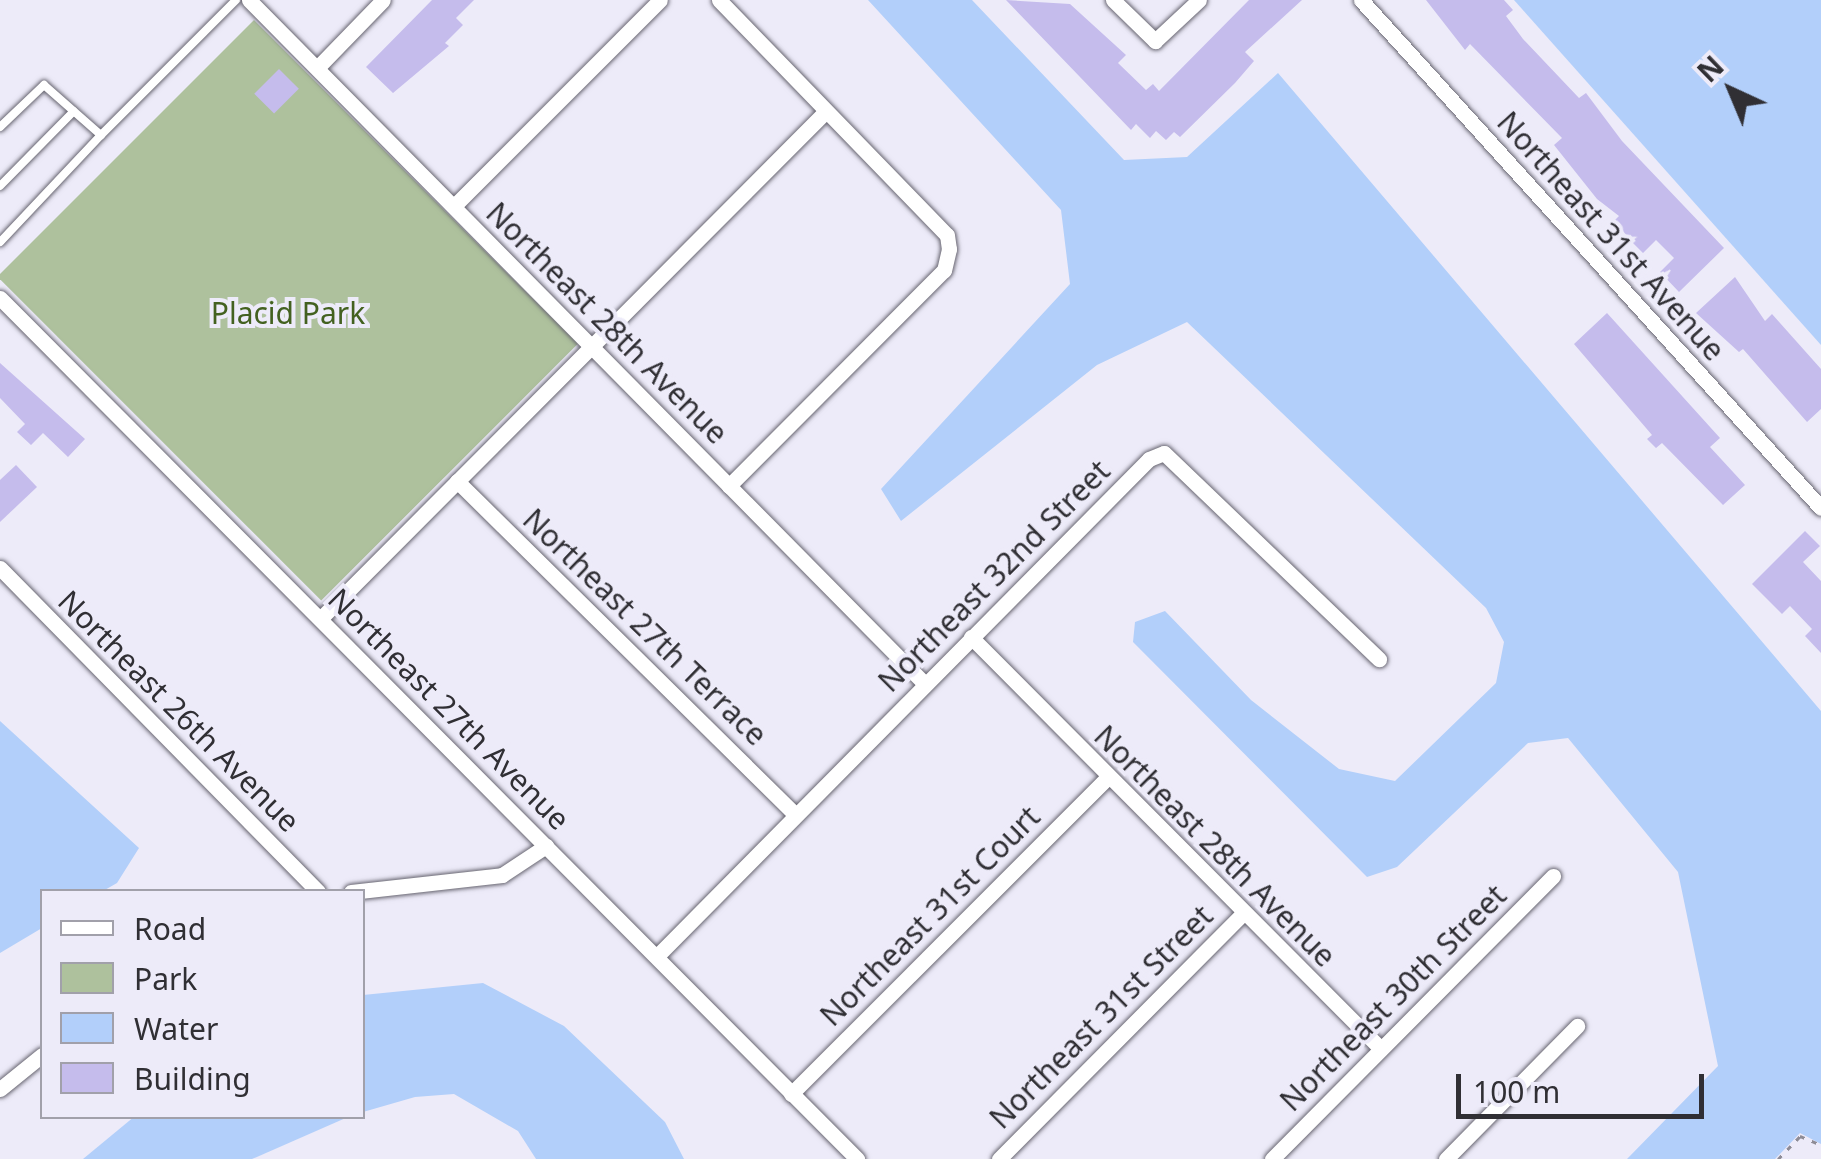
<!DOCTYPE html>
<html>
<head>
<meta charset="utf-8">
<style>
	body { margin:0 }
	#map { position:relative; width:1821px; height:1159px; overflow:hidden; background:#edebf9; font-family:"Noto Sans",sans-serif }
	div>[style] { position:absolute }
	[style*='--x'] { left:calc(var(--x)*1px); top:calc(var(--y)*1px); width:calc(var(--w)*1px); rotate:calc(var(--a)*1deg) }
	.green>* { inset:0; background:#aec19d; transform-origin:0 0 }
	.water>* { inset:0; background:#b2cffa }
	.building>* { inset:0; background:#c5bcec; transform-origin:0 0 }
	.path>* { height:2.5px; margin-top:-1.25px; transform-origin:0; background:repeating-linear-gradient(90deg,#8e8c96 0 5px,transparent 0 13px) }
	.roads { filter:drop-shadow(0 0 2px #676570) drop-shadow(0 0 2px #676570) }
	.service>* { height:8px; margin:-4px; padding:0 4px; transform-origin:4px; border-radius:4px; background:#fff }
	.minor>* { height:15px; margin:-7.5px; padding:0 7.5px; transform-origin:7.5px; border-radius:7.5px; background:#fff }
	span { translate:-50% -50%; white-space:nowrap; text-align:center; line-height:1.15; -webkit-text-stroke:8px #edebf9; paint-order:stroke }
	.street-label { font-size:30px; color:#302f34 }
	.park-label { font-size:30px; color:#436120 }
	.legend { position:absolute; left:40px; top:889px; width:325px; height:230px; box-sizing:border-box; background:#edebf9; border:2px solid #a1a0aa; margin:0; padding:12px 18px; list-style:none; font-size:30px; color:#302f34 }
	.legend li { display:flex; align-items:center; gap:20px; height:50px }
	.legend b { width:50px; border:2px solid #a1a0aa }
	.north { position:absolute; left:1681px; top:40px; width:100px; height:100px; -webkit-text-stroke:8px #edebf9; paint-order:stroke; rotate:316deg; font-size:28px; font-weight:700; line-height:40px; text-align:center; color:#302f34 }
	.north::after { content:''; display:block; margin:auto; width:35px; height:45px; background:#302f34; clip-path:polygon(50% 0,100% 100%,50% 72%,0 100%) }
	.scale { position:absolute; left:1456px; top:1074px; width:248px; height:45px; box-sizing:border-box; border:5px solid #302f34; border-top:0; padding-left:12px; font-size:30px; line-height:35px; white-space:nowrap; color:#302f34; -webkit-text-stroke:8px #edebf9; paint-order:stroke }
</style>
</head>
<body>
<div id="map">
	<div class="green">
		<i style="left:254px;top:20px;width:458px;height:363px;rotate:45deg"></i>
	</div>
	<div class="water">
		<i style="clip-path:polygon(868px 0,972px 0,1124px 160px,1187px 157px,1278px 73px,1821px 711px,1821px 1144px,1800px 1133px,1775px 1159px,1627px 1159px,1718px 1066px,1678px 872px,1568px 738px,1528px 743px,1397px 867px,1367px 877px,1133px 642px,1135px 622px,1165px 611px,1251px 700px,1339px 769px,1395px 781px,1496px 683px,1504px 642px,1486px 608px,1187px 322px,1097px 365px,901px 521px,881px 489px,1070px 284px,1061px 210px)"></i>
		<i style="clip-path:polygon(1514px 0,1821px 0,1821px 345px)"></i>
		<i style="clip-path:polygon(0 721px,139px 848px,117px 883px,103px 891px,42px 892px,42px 928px,0 953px)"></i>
		<i style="clip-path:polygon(483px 983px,564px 1026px,665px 1122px,684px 1159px,536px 1159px,518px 1131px,454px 1094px,415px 1097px,363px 1112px,363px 995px)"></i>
		<i style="clip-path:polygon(135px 1116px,348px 1116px,348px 1117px,252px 1159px,83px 1159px)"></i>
	</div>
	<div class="building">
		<i style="clip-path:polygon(432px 0,474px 0,456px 18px,463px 25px,445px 43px,449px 46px,393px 93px,366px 67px)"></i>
		<i style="clip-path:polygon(1006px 0,1070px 4px,1126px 55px,1118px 63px,1146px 90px,1153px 84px,1159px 91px,1249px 0,1302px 0,1245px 52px,1254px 61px,1235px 83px,1180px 137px,1174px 132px,1166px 140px,1156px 131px,1150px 138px,1136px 124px,1131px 130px)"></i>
		<i style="clip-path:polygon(1426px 0,1504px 0,1513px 10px,1506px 16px,1523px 39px,1579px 98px,1586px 93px,1622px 141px,1724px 248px,1679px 292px,1660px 272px,1674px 258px,1656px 240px,1643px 253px,1629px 239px,1615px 220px,1619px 216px,1597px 199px,1554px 145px,1562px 138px,1470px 44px,1465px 50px)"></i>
		<i style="left:279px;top:69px;width:28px;height:35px;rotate:45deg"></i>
		<i style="clip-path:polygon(1735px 277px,1765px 321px,1772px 314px,1821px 369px,1821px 409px,1807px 422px,1743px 349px,1739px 352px,1696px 313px)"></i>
		<i style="clip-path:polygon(1607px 313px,1720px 438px,1710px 447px,1745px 485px,1723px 505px,1662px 443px,1656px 448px,1647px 439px,1652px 435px,1574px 344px)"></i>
		<i style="clip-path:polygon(0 363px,85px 439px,68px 457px,43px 433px,31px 445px,17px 432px,25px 424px,0 398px)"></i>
		<i style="clip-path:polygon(16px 465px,37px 487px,0 522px,0 480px)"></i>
		<i style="clip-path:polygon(1805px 531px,1820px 546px,1803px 562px,1821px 581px,1821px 653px,1805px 636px,1812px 629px,1790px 606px,1782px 614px,1752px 584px)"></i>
	</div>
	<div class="path">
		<i style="--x:1778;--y:1159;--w:32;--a:-46"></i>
		<i style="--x:1800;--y:1136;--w:23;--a:23"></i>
	</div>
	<div class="roads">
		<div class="service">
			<i style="--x:0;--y:127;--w:61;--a:-43.7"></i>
			<i style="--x:44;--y:85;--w:76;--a:41.3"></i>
			<i style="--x:101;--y:135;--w:147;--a:133.3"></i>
			<i style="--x:101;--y:135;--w:191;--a:-45"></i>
			<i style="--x:0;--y:186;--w:105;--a:-45.4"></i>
		</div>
		<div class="minor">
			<i style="--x:249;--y:0;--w:962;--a:45.34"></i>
			<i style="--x:719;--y:0;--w:327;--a:45.9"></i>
			<i style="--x:947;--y:235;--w:14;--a:82"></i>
			<i style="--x:949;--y:249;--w:22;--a:103"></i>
			<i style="--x:944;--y:270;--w:305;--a:134.9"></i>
			<i style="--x:1113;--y:0;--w:59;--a:44.3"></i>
			<i style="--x:1155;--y:41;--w:60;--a:-43"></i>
			<i style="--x:1361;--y:0;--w:685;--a:47.84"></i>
			<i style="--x:318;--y:67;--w:93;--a:-45.9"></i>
			<i style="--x:454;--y:206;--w:291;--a:-45"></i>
			<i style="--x:0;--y:298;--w:1215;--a:45.13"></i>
			<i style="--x:457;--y:481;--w:473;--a:44.6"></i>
			<i style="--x:0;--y:568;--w:454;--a:45.5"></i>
			<i style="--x:321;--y:618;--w:713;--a:-45.11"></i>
			<i style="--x:971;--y:637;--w:581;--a:45.14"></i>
			<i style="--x:351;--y:892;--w:152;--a:-6.4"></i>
			<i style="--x:502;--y:875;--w:53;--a:-33.4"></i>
			<i style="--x:657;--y:956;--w:699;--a:-45.29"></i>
			<i style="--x:1149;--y:459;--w:16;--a:-22"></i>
			<i style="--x:1164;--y:453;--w:298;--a:43.8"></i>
			<i style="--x:0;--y:1089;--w:54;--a:-39"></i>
			<i style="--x:791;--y:1094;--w:447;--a:-45"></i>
			<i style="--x:999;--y:1159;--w:345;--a:-45.2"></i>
			<i style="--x:1272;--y:1159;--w:399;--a:-45.2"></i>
			<i style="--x:1446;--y:1159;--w:187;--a:-45.4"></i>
		</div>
	</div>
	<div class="street-label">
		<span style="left:1611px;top:236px;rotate:48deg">Northeast 31st Avenue</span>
		<span style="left:607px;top:323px;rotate:45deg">Northeast 28th Avenue</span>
		<span style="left:994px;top:576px;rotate:-45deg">Northeast 32nd Street</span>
		<span style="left:645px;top:627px;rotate:44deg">Northeast 27th Terrace</span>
		<span style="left:449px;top:709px;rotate:45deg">Northeast 27th Avenue</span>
		<span style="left:179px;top:711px;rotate:45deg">Northeast 26th Avenue</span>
		<span style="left:1215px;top:846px;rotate:45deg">Northeast 28th Avenue</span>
		<span style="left:930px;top:916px;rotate:-45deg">Northeast 31st Court</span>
		<span style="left:1393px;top:998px;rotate:-45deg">Northeast 30th Street</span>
		<span style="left:1101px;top:1017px;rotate:-45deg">Northeast 31st Street</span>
	</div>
	<div class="park-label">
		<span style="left:288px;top:313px">Placid Park</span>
	</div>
	<ul class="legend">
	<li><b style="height:12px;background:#fff"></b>Road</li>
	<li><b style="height:28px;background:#aec19d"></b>Park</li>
	<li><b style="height:28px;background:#b2cffa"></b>Water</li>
	<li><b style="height:28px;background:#c5bcec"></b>Building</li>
	</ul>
	<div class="north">N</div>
	<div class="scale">100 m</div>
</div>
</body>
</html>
